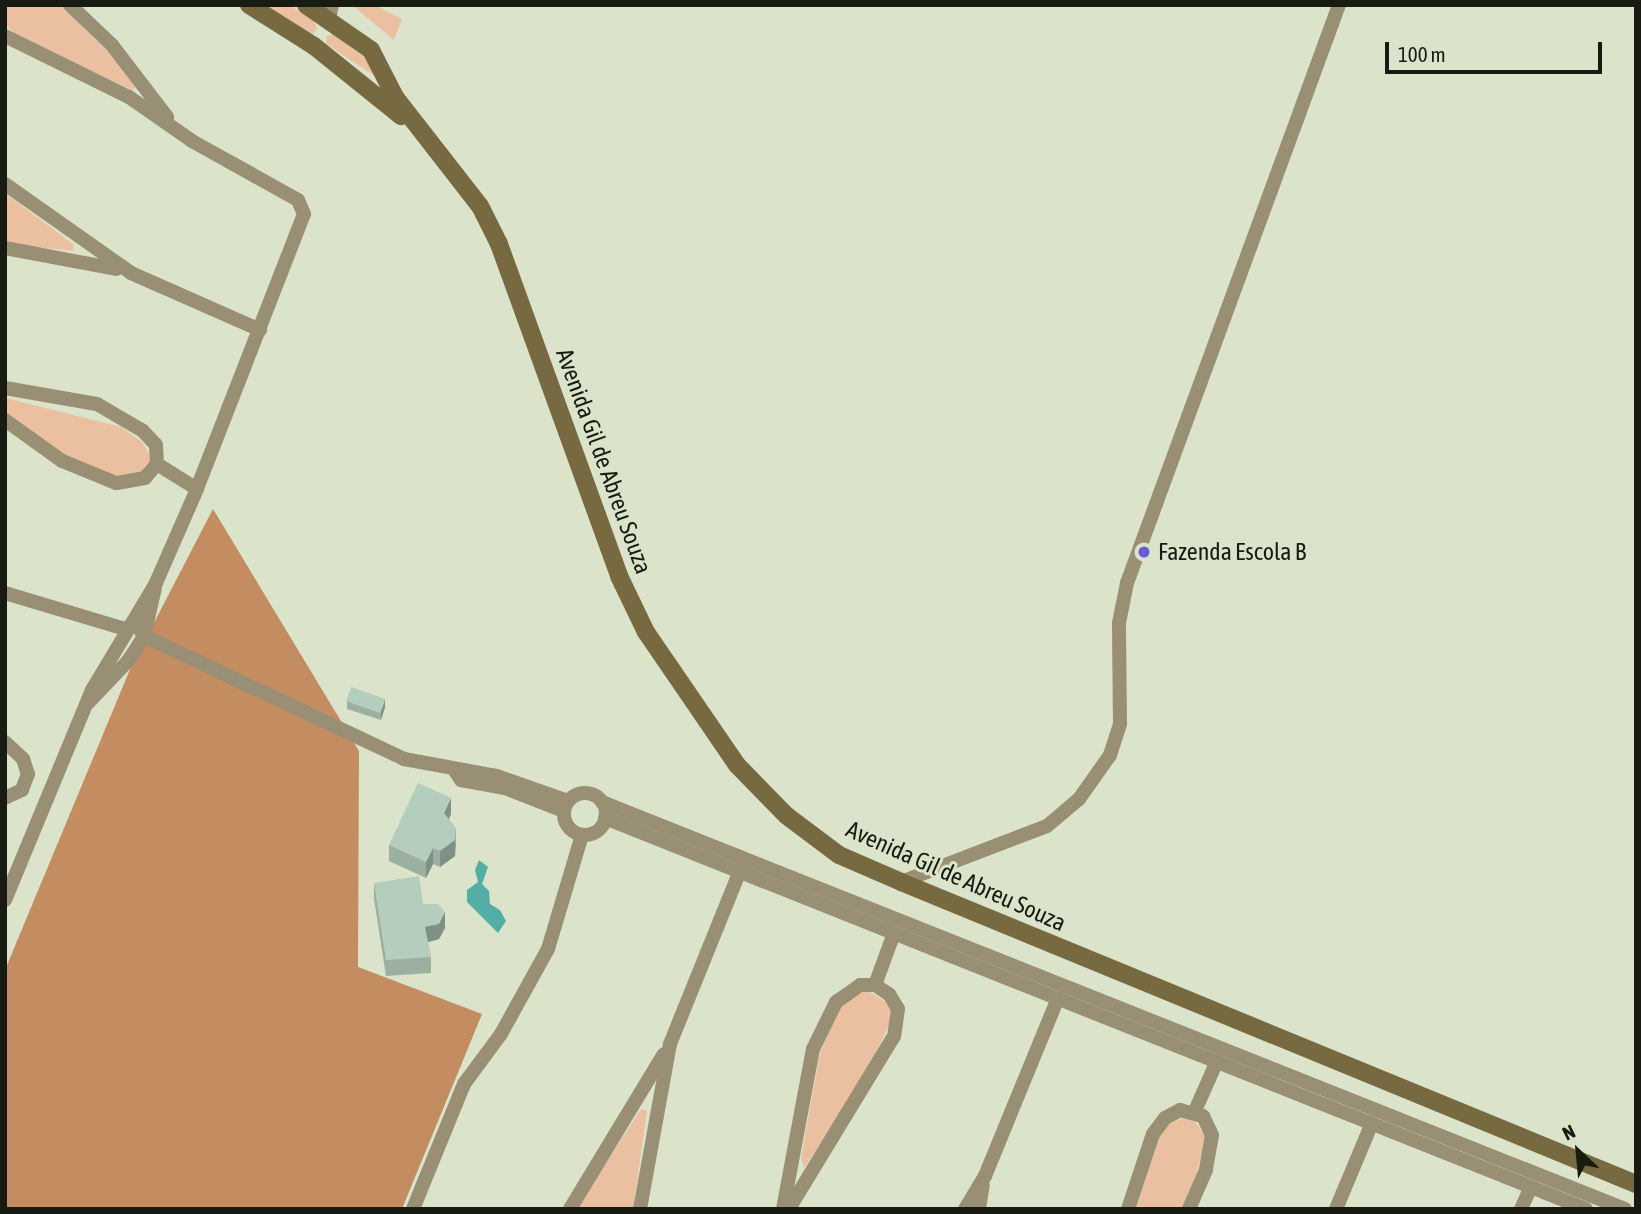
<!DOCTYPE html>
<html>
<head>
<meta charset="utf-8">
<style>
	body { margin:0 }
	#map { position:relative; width:1641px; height:1214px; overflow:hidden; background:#dbe3ca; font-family:"Asap Condensed",sans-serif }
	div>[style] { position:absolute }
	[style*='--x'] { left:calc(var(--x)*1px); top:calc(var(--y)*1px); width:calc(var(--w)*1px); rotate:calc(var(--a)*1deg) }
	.green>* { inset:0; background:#ebc0a0 }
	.forest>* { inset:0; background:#c38c61 }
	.water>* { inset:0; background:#53afa5 }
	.street>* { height:14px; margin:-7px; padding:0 7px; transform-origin:7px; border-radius:7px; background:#998f74 }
	.street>.ring { margin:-7px; padding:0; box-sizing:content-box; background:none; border:14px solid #998f74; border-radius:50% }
	.secondary>* { height:18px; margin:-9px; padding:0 9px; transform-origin:9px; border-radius:9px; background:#776940 }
	.wall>* { inset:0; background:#9cb0a2 }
	.shaded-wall>* { inset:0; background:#7f9084 }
	.building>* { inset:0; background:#b5cdbc; transform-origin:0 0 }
	.dots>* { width:19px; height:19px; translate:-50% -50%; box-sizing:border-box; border:4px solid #dbe3ca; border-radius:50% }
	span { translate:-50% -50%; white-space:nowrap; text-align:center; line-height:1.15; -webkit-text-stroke:6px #dbe3ca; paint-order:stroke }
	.street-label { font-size:24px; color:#181b12 }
	.poi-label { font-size:24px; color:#181b12 }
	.left { translate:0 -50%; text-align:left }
	.frame { position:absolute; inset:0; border:7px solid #181b12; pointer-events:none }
	.north { position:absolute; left:1543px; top:1116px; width:70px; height:70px; -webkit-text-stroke:5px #dbe3ca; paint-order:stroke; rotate:334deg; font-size:19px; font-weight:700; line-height:28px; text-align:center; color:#181b12 }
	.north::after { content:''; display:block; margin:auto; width:24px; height:32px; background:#181b12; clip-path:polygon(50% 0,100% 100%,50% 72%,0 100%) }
	.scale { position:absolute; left:1385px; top:42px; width:217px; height:32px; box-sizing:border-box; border:4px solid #181b12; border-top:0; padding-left:9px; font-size:21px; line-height:24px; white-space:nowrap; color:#181b12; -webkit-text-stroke:5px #dbe3ca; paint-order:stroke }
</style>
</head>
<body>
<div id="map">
	<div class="green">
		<i style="clip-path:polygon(5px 5px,60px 5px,115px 58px,137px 86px,132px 90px,21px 38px,5px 25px)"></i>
		<i style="clip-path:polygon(263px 5px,289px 5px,314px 21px,317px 29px,311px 36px)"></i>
		<i style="clip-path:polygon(352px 5px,375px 5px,402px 19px,394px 40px)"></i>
		<i style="clip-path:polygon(333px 34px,366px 56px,375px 76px,326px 44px,327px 36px)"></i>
		<i style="clip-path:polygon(5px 193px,73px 244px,74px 251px,5px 244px)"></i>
		<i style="clip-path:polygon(6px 398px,121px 427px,142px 442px,151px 457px,150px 470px,115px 478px,69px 461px,5px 411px)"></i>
		<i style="clip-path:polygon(865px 989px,890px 1005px,891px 1021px,858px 1090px,804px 1168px,801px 1158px,820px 1053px,837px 1013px,852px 992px)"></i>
		<i style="clip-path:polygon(641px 1109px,647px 1111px,633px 1209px,576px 1209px)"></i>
		<i style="clip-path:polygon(1183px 1118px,1194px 1120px,1206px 1137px,1189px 1201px,1183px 1209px,1133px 1209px,1157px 1138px,1168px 1124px)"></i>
	</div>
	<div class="forest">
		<i style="clip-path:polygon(213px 509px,359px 751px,358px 967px,482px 1014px,402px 1209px,5px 1209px,5px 970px,131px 667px)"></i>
	</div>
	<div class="water">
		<i style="clip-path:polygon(479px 860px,488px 867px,482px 884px,489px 891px,490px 904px,500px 910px,506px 921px,498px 933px,467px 902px,467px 890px,478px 882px,475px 870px)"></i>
	</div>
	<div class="street">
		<i style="--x:70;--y:5;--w:58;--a:43.6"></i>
		<i style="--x:112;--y:45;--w:91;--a:52.6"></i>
		<i style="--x:329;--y:20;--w:15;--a:-79"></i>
		<i style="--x:5;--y:36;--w:138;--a:26.2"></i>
		<i style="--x:129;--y:97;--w:77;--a:34.9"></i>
		<i style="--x:192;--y:141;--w:121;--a:29.1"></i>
		<i style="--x:298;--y:200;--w:15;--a:67"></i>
		<i style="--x:304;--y:214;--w:295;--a:111.3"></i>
		<i style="--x:197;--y:489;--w:103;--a:113.6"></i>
		<i style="--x:156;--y:583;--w:125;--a:120.9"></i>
		<i style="--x:92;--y:690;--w:227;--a:112.5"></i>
		<i style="--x:5;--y:184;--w:154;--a:35.2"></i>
		<i style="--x:131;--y:273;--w:141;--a:23.8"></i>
		<i style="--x:5;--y:248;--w:113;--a:10.7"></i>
		<i style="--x:5;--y:388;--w:93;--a:9.9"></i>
		<i style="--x:97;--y:404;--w:53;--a:30.4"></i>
		<i style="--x:143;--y:431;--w:19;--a:47"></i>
		<i style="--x:156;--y:445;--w:19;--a:87"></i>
		<i style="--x:157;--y:464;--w:18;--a:131"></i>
		<i style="--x:145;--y:478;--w:29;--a:170"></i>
		<i style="--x:116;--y:483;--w:58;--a:-157.8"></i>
		<i style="--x:62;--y:461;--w:70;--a:-144.3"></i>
		<i style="--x:157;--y:464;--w:47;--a:32"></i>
		<i style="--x:5;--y:593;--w:125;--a:16.7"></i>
		<i style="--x:125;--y:629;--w:13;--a:-18"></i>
		<i style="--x:137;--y:625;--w:13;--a:58"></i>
		<i style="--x:144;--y:636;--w:288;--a:25.3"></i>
		<i style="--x:404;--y:759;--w:95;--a:10.4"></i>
		<i style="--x:497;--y:776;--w:75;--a:19.4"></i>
		<i style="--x:88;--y:703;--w:58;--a:-46.4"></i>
		<i style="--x:128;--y:661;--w:30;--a:-57"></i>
		<i style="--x:144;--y:636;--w:49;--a:-77.1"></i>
		<i style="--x:5;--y:742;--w:25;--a:43"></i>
		<i style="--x:23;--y:759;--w:16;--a:72"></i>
		<i style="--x:28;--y:774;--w:17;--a:111"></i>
		<i style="--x:22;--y:790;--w:19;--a:155"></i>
		<i style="--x:455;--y:771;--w:11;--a:56"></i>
		<i style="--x:461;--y:780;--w:45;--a:10.3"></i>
		<i style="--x:505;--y:788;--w:63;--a:21.3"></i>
		<i class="ring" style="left:564px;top:793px;width:28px;height:28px"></i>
		<i style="--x:602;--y:802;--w:1101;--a:21.7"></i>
		<i style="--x:605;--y:818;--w:1056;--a:21.73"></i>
		<i style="--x:901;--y:882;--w:156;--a:-21"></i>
		<i style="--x:1047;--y:826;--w:42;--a:-40.2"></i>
		<i style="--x:1079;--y:799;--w:54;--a:-54.8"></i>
		<i style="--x:1110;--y:755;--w:33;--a:-72"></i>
		<i style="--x:1120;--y:724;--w:101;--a:-90.6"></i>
		<i style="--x:1119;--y:623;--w:41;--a:-78.7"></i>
		<i style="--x:1127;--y:583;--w:616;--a:-69.86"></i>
		<i style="--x:875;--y:985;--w:55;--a:-69.9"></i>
		<i style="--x:1194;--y:1113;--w:57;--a:-66.1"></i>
		<i style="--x:413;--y:1209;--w:135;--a:-67.8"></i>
		<i style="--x:464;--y:1084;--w:62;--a:-53.5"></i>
		<i style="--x:501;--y:1034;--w:97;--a:-61.1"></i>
		<i style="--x:548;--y:949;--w:119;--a:-73.4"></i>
		<i style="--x:570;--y:1209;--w:181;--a:-58.8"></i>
		<i style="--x:640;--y:1209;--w:168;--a:-79.7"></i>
		<i style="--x:670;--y:1044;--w:187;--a:-68"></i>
		<i style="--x:783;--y:1209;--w:163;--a:-79.4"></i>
		<i style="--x:813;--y:1049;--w:52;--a:-63.9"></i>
		<i style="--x:836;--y:1002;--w:29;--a:-35"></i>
		<i style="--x:860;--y:985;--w:15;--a:0"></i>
		<i style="--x:875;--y:985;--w:17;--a:33"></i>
		<i style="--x:889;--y:994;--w:17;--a:59"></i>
		<i style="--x:898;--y:1009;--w:27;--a:98"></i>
		<i style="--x:894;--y:1036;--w:202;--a:121.3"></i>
		<i style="--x:965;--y:1209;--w:39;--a:-59"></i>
		<i style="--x:985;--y:1176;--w:192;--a:-67.7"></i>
		<i style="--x:979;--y:1209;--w:24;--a:-81"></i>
		<i style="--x:1128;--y:1209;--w:79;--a:-71.6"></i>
		<i style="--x:1153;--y:1134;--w:20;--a:-53"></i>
		<i style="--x:1165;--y:1118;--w:17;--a:-28"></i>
		<i style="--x:1180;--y:1110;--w:24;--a:15"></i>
		<i style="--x:1203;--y:1116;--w:21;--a:65"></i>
		<i style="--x:1212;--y:1135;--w:36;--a:100"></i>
		<i style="--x:1206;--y:1170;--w:43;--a:113.6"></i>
		<i style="--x:1336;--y:1209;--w:93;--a:-67.3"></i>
		<i style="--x:1521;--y:1209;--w:24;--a:-66"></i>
	</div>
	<div class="secondary">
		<i style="--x:249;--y:5;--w:77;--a:32.2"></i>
		<i style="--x:314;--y:46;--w:112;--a:38.8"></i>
		<i style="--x:306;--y:5;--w:79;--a:34.7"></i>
		<i style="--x:371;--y:50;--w:53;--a:62.9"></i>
		<i style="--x:395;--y:97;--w:138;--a:52.1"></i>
		<i style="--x:480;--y:206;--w:42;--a:63.4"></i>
		<i style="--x:499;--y:244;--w:353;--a:70.1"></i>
		<i style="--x:619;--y:576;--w:62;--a:64.3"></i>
		<i style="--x:646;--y:632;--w:161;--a:55.6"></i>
		<i style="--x:737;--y:765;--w:71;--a:45.6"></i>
		<i style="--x:787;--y:816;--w:65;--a:36.9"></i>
		<i style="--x:839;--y:855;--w:68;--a:23.5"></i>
		<i style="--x:901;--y:882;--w:795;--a:22.34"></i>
	</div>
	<div class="wall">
		<i style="clip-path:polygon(347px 701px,385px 707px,381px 720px,347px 709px)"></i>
		<i style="clip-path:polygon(451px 814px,449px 818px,456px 844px,455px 856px,440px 867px,433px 864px,426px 878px,389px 861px,389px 845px)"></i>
		<i style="clip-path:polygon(374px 883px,423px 904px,445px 928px,439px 939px,428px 942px,431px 957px,431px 973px,386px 976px,374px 899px)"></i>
	</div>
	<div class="shaded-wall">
		<i style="clip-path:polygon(385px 699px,385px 707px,381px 720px,381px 712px)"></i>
		<i style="clip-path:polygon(451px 798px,451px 814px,444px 829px,444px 813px)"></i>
		<i style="clip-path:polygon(456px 828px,455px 856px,440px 867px,440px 851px)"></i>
		<i style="clip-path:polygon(433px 848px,433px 864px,426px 878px,426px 862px)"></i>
		<i style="clip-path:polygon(445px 912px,445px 928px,439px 939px,425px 943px,425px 927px)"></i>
	</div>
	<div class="building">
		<i style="left:351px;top:687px;width:36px;height:15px;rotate:19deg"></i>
		<i style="clip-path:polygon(418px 783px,451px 798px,444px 813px,456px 828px,455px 840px,440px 851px,433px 848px,426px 862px,389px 845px)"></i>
		<i style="clip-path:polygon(419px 876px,423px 904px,438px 904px,445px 912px,439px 924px,425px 927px,431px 957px,386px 960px,374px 883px)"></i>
	</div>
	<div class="dots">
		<i style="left:1144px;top:552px;background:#665dd6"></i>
	</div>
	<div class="street-label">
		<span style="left:604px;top:461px;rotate:70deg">Avenida Gil de Abreu Souza</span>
		<span style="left:956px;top:876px;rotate:24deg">Avenida Gil de Abreu Souza</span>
	</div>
	<div class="poi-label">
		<span class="left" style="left:1158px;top:552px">Fazenda Escola B</span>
	</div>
	<div class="frame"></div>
	<div class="north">N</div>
	<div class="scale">100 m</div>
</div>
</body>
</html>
